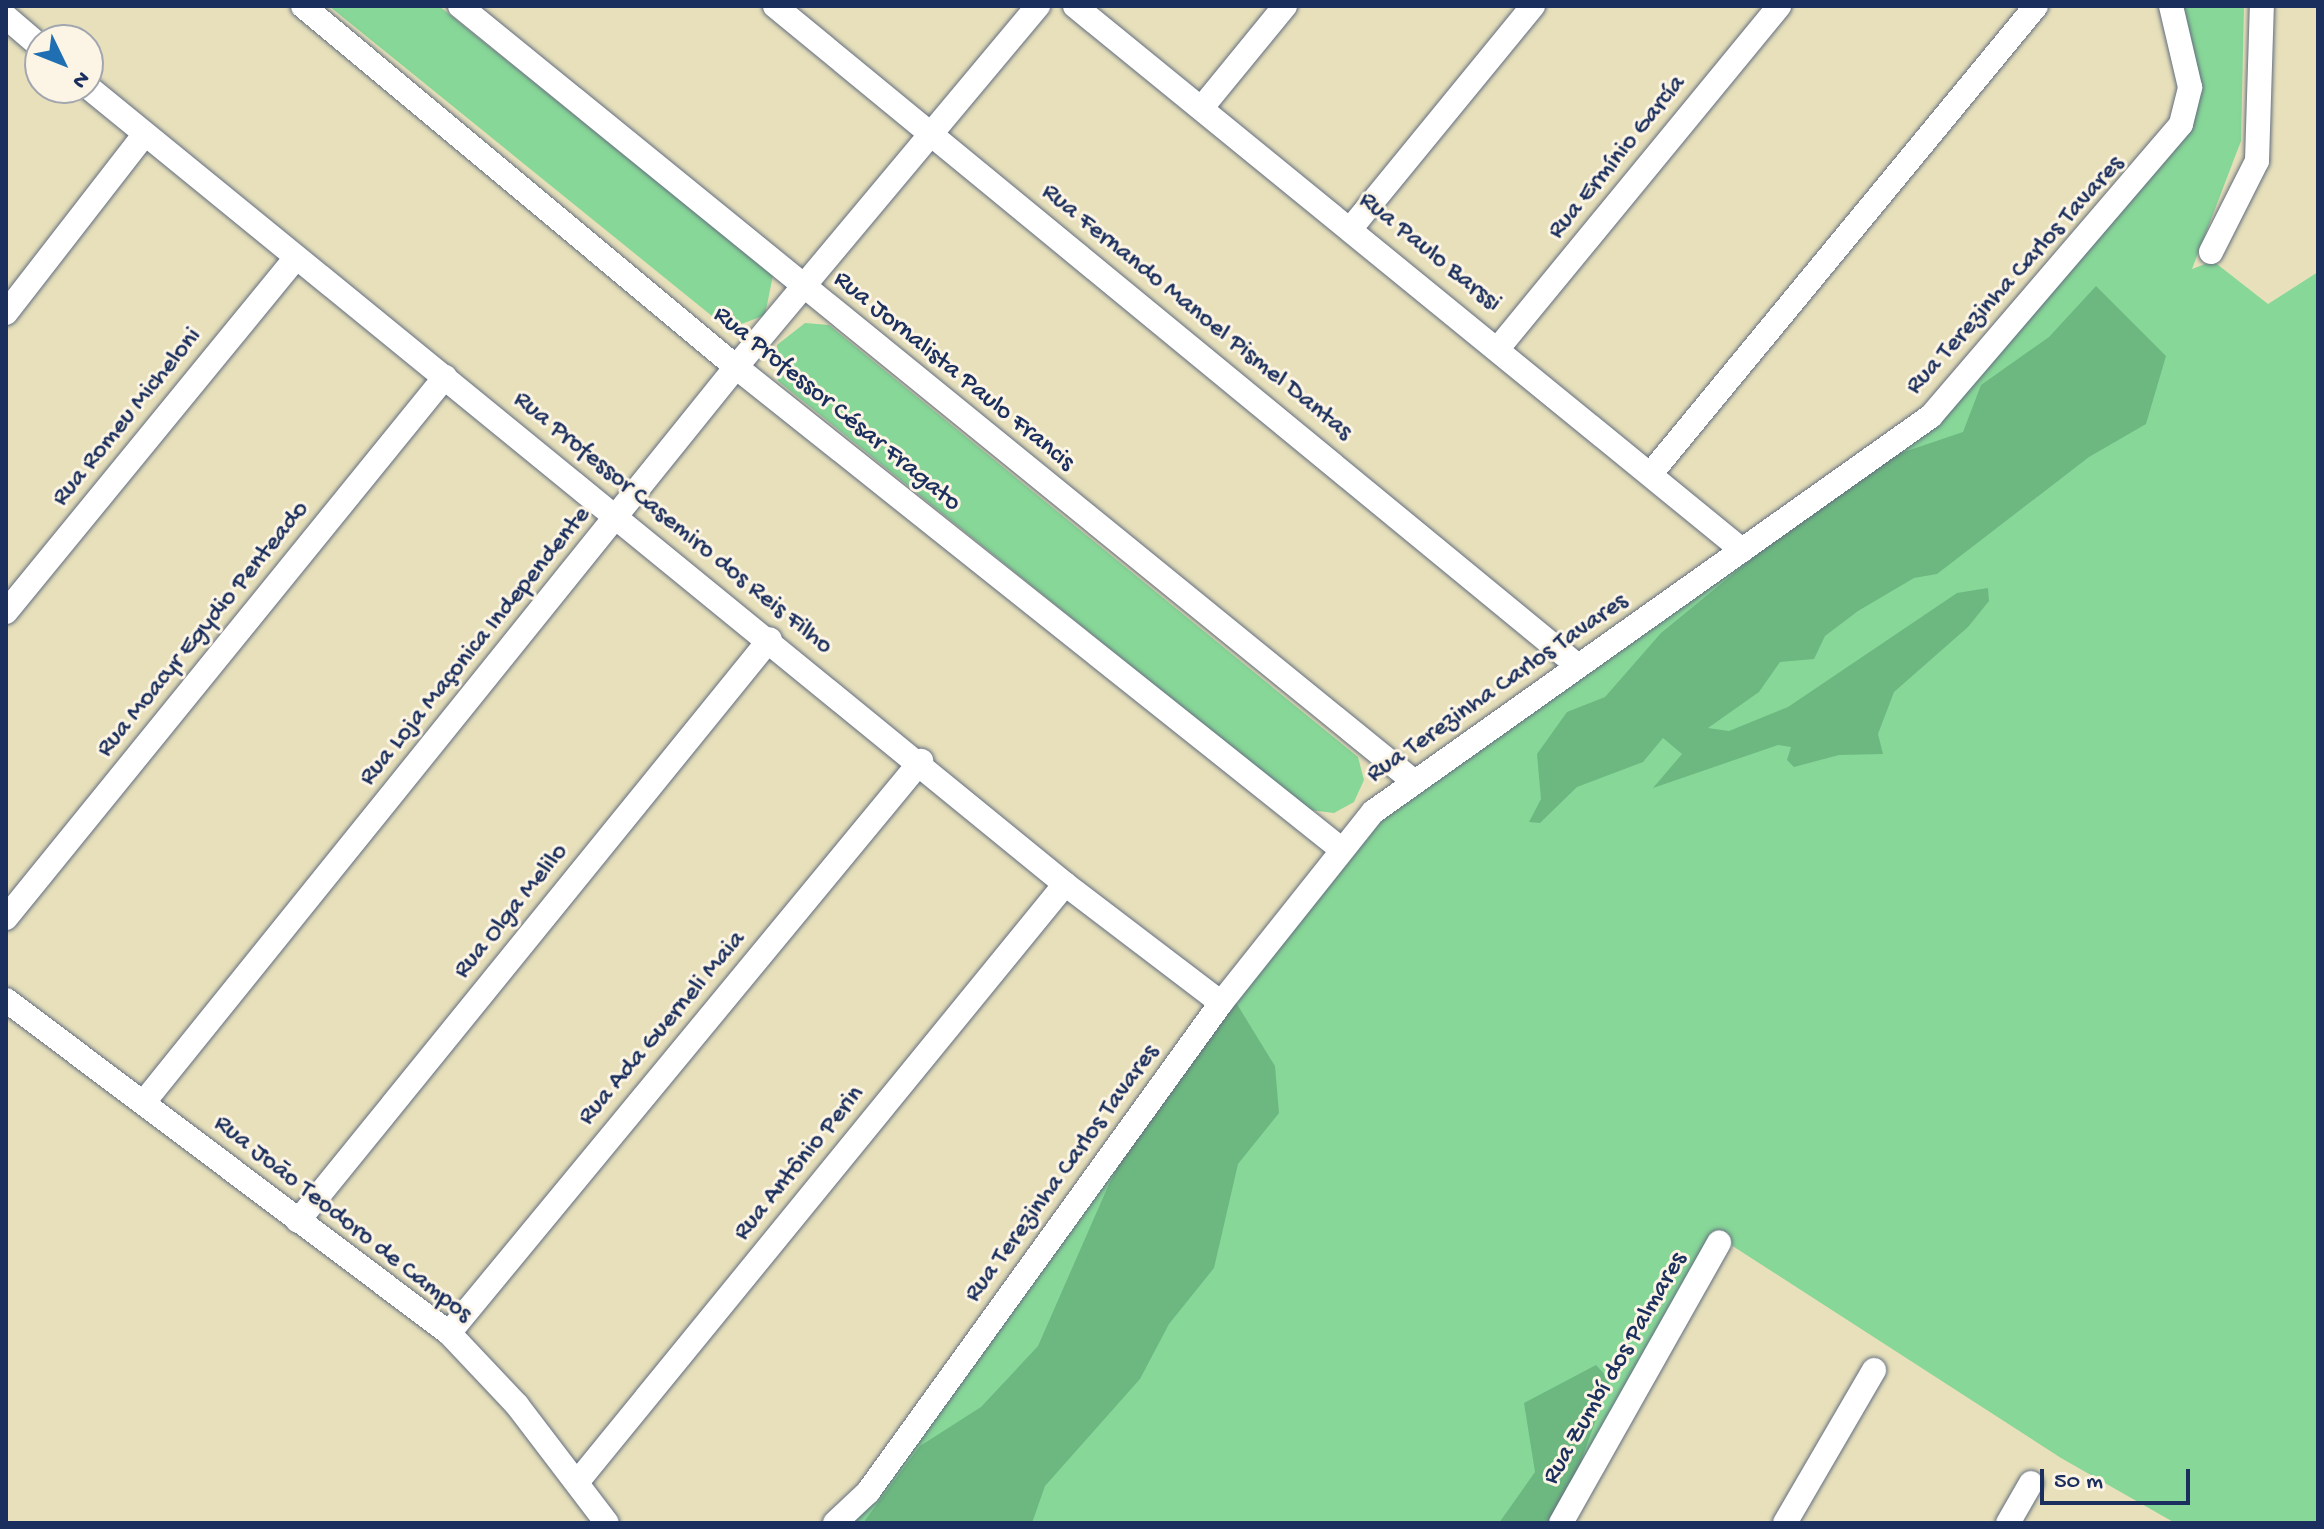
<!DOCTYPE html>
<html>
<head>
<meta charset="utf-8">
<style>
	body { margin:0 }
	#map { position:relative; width:2324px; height:1529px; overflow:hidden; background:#e7e0bb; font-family:"Gochi Hand",sans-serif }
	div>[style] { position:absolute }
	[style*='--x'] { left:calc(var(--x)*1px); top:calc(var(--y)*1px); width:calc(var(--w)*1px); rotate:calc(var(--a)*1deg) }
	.green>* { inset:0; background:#87d798 }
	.forest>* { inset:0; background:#6db880 }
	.roads { filter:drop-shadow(0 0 2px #626d7f) drop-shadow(0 0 2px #626d7f) }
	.minor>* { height:24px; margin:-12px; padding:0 12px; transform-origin:12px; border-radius:12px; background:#fff }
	span { translate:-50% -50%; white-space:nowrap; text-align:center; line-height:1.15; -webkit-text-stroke:6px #fcf5e5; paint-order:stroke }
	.street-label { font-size:26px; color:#1b2f5e }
	.frame { position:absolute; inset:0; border:8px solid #1b2f5e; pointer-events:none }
	.north { position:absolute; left:24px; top:24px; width:80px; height:80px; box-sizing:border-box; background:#fcf5e5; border:2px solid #a2a6af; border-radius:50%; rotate:133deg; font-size:22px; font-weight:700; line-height:32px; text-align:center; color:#1b2f5e }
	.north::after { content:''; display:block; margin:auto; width:28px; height:36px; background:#1f6fb2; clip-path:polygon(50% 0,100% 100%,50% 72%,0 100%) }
	.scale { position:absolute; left:2040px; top:1469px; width:150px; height:36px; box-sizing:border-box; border:4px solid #1b2f5e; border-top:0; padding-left:10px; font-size:24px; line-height:28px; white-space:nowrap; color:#1b2f5e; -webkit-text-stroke:6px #fcf5e5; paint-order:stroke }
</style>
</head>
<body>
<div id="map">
	<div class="green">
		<i style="clip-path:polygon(329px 6px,439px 6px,773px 275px,765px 315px,728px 329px)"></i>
		<i style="clip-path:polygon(2171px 6px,2244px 6px,2241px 141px,2192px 269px,2213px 261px,2268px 304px,2318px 272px,2318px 1523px,2175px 1523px,2061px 1458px,1714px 1234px,1554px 1523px,835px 1523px,1341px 849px,1931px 416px,2181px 124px)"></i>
		<i style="clip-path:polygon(805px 323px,829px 325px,1358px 757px,1364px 780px,1354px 802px,1334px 813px,1310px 810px,778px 381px,777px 345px)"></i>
	</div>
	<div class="forest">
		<i style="clip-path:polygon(2096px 286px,2166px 356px,2146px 424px,2089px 457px,1937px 574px,1914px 578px,1858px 611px,1825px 636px,1814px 659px,1780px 662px,1759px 692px,1708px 728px,1729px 731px,1788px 707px,1957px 593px,1988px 588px,1989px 601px,1968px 627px,1894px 692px,1878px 734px,1883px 754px,1839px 755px,1794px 767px,1787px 760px,1791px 747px,1778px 745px,1653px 788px,1682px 754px,1663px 738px,1643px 762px,1577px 787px,1540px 823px,1529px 822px,1541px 799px,1537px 754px,1567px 712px,1605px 697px,1661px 633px,1805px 515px,1898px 454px,1963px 432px,1981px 385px,2049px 337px)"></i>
		<i style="clip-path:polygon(1227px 988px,1275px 1066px,1279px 1113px,1238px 1164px,1214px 1268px,1169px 1324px,1140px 1379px,1045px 1486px,1032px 1523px,863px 1523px,920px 1446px,981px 1407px,1038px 1346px,1109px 1184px,1204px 1005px)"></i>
		<i style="clip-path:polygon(1596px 1365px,1610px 1380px,1572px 1486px,1549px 1523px,1499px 1523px,1535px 1472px,1524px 1403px)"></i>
	</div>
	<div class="roads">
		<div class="minor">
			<i style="--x:303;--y:6;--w:564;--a:39.82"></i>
			<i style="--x:736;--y:367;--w:774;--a:38.54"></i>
			<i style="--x:460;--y:6;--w:1227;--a:39.11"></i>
			<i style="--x:775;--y:6;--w:1039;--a:39.42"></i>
			<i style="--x:1075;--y:6;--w:861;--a:39.2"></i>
			<i style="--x:6;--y:17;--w:45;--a:40.5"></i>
			<i style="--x:88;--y:87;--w:1261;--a:39.21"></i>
			<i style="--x:1065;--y:884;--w:196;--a:37.3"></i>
			<i style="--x:1204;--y:105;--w:128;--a:-50.7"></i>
			<i style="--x:1352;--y:227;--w:286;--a:-50.7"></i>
			<i style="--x:2211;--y:252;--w:102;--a:-63.2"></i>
			<i style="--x:2257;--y:161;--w:155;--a:-88.2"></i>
			<i style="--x:6;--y:313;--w:225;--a:-52.2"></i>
			<i style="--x:1500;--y:346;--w:440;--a:-50.6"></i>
			<i style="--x:1653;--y:471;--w:602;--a:-50.52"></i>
			<i style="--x:6;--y:612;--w:455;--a:-50.7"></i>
			<i style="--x:6;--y:918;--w:697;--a:-50.94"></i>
			<i style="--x:6;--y:1000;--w:554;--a:36.93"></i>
			<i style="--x:449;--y:1333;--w:99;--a:46.6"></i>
			<i style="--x:517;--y:1405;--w:148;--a:52.7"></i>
			<i style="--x:144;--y:1102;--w:944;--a:-51.15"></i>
			<i style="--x:736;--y:367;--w:471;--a:-50.1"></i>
			<i style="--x:298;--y:1221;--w:749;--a:-50.96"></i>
			<i style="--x:449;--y:1333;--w:742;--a:-50.47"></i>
			<i style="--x:579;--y:1480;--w:769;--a:-50.8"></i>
			<i style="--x:835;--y:1523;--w:45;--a:-43.2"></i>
			<i style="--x:868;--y:1492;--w:603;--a:-54.18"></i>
			<i style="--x:1221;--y:1003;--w:244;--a:-51.5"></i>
			<i style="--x:1373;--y:812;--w:684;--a:-35.36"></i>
			<i style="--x:1931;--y:416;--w:384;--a:-49.4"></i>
			<i style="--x:2181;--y:124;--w:38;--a:-76"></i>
			<i style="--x:2190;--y:87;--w:83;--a:-103.2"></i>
			<i style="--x:1561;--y:1523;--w:322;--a:-60.6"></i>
			<i style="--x:1785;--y:1523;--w:177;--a:-59.8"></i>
			<i style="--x:2008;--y:1523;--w:46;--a:-60.1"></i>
		</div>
	</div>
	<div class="street-label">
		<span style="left:1618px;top:158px;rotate:-51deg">Rua Ermínio García</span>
		<span style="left:1429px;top:253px;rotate:39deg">Rua Paulo Barssi</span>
		<span style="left:2016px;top:276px;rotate:-48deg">Rua Terezinha Carlos Tavares</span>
		<span style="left:1196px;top:313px;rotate:39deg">Rua Fernando Manoel Pismel Dantas</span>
		<span style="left:953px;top:372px;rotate:39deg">Rua Jornalista Paulo Francis</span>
		<span style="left:836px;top:410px;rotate:39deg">Rua Professor César Fragato</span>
		<span style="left:128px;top:418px;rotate:-51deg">Rua Romeu Micheloni</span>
		<span style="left:672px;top:524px;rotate:39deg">Rua Professor Casemiro dos Reis Filho</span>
		<span style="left:204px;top:630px;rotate:-51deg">Rua Moacyr Egydio Penteado</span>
		<span style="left:476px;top:647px;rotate:-51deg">Rua Loja Maçonica Independente</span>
		<span style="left:1498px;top:689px;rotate:-35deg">Rua Terezinha Carlos Tavares</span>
		<span style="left:512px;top:912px;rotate:-51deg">Rua Olga Melilo</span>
		<span style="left:663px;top:1029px;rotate:-50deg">Rua Ada Guerneli Maia</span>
		<span style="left:800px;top:1164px;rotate:-51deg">Rua Antônio Perin</span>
		<span style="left:1063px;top:1174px;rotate:-54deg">Rua Terezinha Carlos Tavares</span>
		<span style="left:342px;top:1220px;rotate:38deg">Rua João Teodoro de Campos</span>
		<span style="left:1616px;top:1369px;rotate:-60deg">Rua Zumbí dos Palmares</span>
	</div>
	<div class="frame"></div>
	<div class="north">N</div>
	<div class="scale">50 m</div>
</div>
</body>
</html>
